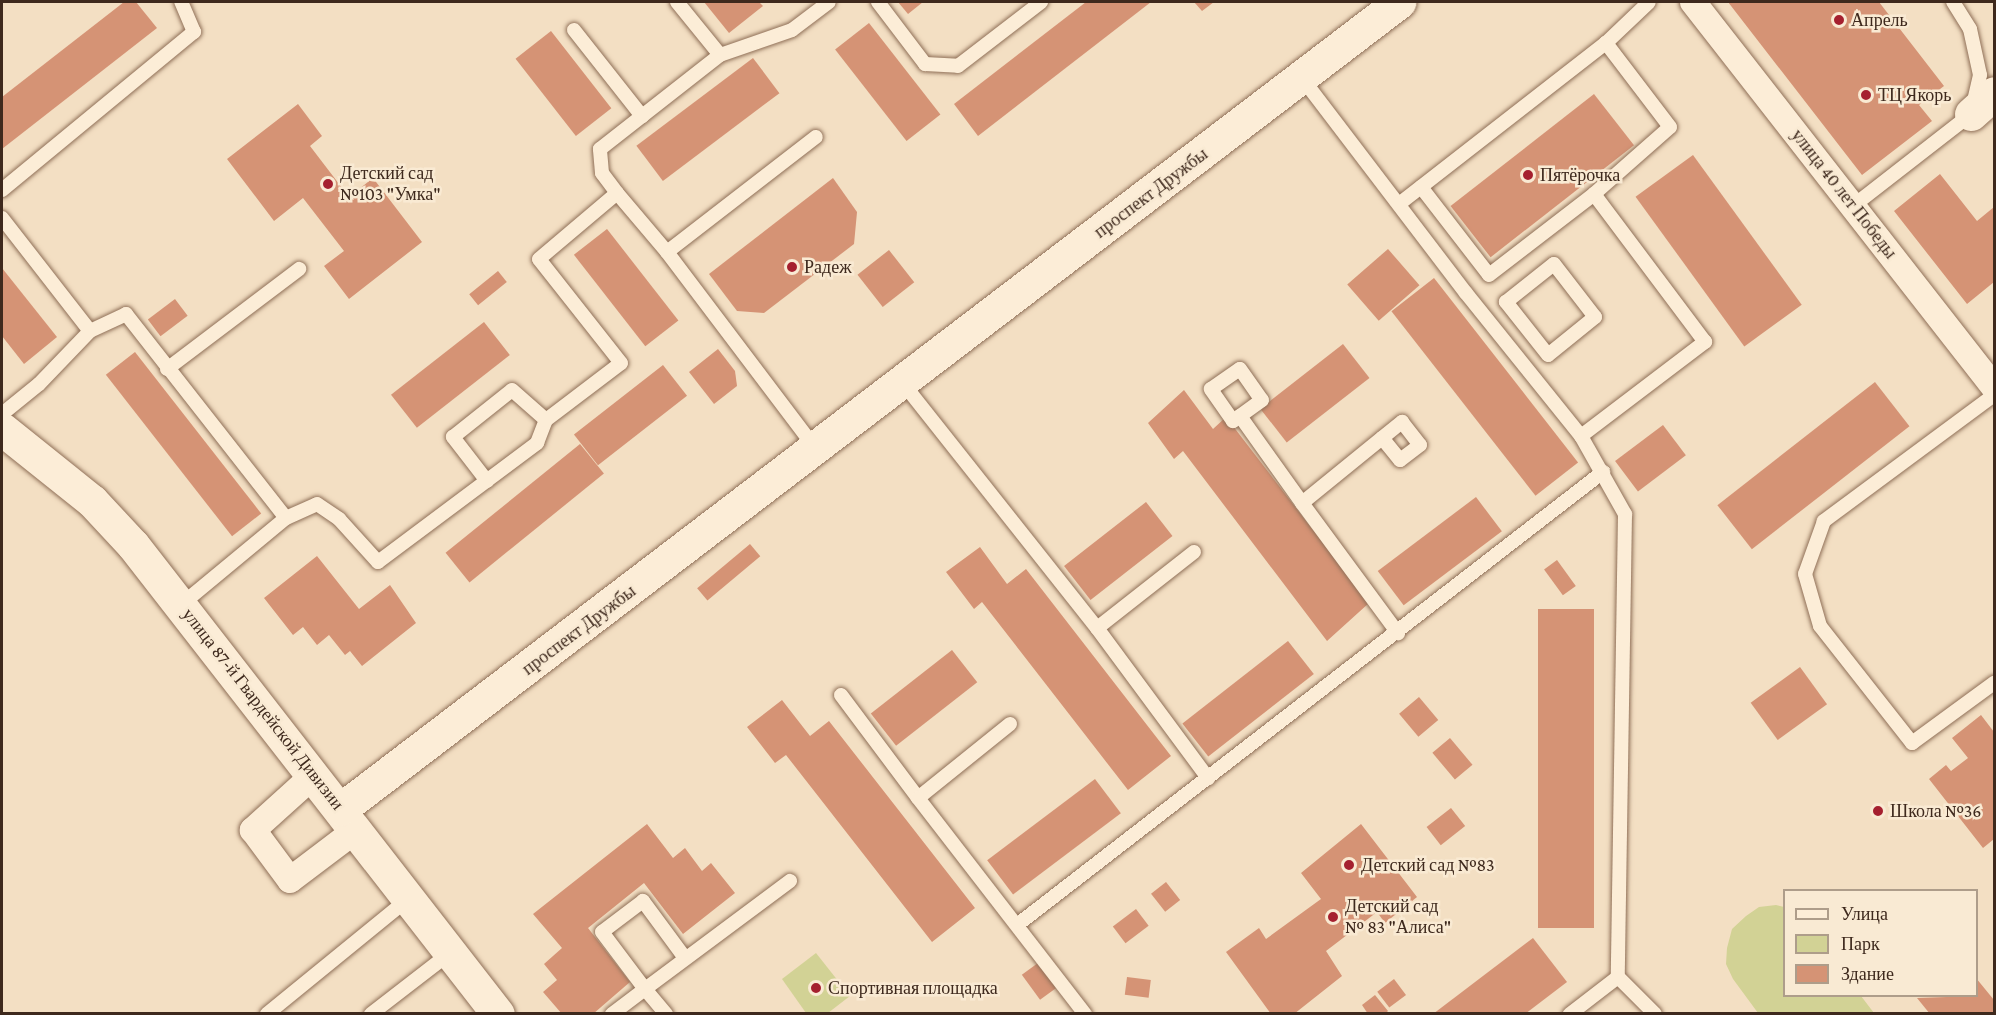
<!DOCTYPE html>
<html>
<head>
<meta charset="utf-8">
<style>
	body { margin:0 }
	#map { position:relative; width:1996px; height:1015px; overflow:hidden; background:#f3dfc3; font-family:"Crimson Pro",serif }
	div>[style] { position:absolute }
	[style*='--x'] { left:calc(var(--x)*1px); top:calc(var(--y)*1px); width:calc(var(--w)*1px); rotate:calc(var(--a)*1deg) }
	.green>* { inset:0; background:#d2d295 }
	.building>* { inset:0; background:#d59375; transform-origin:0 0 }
	.roads { filter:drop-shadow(0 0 2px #8f6f57) drop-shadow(0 0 2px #8f6f57) }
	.service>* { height:14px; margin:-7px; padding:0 7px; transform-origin:7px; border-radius:7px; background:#fcedd7 }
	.minor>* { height:26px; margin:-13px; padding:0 13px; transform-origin:13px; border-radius:13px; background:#fcedd7 }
	.tertiary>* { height:33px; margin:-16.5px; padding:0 16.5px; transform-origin:16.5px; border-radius:16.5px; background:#fcedd7 }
	.dots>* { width:16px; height:16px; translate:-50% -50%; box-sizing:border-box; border:3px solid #f9ead3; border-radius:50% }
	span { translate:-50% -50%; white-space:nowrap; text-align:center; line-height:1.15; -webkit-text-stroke:5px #f9ead3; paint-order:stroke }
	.poi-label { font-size:18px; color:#3e291d }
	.left { translate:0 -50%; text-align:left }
	.street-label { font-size:18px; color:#3e291d }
	.frame { position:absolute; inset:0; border:3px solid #3e291d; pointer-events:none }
	.legend { position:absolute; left:1783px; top:889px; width:195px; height:108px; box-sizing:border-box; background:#f9ead3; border:2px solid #ae9d8a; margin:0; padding:8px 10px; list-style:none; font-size:18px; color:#3e291d }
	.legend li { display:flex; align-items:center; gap:12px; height:30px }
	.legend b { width:30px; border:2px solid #ae9d8a }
</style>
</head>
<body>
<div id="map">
	<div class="green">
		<i style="clip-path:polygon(1776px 905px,1784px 907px,1784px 996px,1861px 996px,1874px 1013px,1758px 1013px,1733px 979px,1726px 964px,1727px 948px,1732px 929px,1746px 916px,1759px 907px)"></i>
		<i style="clip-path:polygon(816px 953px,850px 996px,828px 1013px,806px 1013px,782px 979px)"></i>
	</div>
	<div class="building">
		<i style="clip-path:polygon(124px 2px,136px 2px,157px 28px,2px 149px,2px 97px)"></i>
		<i style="clip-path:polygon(704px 2px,759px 2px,763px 6px,729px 33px)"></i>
		<i style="clip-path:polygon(898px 2px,923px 2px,908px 14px)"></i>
		<i style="clip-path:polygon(1086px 2px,1151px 2px,978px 136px,954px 104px)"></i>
		<i style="clip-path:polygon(1194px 2px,1214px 2px,1202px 11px)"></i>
		<i style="clip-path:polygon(1728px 2px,1879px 2px,1944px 86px,1919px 105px,1932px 121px,1862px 175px)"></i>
		<i style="left:869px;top:23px;width:116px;height:43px;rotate:52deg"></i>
		<i style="left:551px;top:31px;width:98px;height:45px;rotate:52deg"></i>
		<i style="left:753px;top:58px;width:44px;height:146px;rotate:53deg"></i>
		<i style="left:1594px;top:94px;width:65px;height:182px;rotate:52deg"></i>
		<i style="clip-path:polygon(298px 104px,322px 136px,310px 146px,349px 197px,373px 178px,422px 242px,349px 299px,324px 266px,344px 251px,303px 198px,274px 221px,227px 159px)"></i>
		<i style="left:1693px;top:155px;width:185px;height:71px;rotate:54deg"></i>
		<i style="clip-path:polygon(1940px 174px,1977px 221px,1994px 207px,1994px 282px,1967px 304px,1894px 211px)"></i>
		<i style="clip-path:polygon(833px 178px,857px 212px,854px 244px,764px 313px,737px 311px,709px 274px)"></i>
		<i style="left:607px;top:229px;width:116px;height:42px;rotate:52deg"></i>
		<i style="left:1388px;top:249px;width:48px;height:54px;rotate:49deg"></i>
		<i style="left:889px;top:250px;width:41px;height:40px;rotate:52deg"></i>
		<i style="clip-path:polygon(2px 268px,57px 337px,24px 364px,2px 336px)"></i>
		<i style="left:498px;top:271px;width:14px;height:37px;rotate:51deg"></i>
		<i style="left:1434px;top:278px;width:234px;height:54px;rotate:52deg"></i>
		<i style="left:175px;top:299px;width:21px;height:34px;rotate:53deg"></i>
		<i style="left:484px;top:322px;width:42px;height:118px;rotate:52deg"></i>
		<i style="left:1343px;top:344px;width:43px;height:105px;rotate:52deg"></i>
		<i style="clip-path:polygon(718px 349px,735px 371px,737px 386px,714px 404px,689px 372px)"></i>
		<i style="left:135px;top:352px;width:205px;height:37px;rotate:52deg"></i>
		<i style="left:663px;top:365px;width:39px;height:113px;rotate:52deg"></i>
		<i style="left:1875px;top:382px;width:56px;height:200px;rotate:52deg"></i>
		<i style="clip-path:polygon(1184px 390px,1213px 429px,1226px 417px,1369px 603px,1327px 641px,1183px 451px,1174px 459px,1148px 423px)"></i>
		<i style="left:1663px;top:425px;width:38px;height:60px;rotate:53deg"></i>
		<i style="left:580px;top:444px;width:38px;height:173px;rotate:51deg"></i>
		<i style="left:1476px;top:497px;width:43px;height:123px;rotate:53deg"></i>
		<i style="left:1146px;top:502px;width:43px;height:104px;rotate:52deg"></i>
		<i style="left:750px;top:544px;width:16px;height:69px;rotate:50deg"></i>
		<i style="clip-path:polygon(980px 547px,1007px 584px,1026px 569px,1171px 756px,1128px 790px,982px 602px,974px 609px,946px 572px)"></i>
		<i style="clip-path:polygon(317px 556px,359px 609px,390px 585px,416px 623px,362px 666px,350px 651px,345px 655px,329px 635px,317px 645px,303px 627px,293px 635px,264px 598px)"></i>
		<i style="left:1557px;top:560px;width:32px;height:16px;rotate:54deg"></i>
		<i style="left:1538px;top:609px;width:56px;height:319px"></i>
		<i style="left:1288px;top:641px;width:42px;height:134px;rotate:52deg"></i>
		<i style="left:952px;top:650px;width:41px;height:103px;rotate:52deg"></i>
		<i style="left:1800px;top:667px;width:46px;height:61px;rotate:54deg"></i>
		<i style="left:1419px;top:697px;width:30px;height:26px;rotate:50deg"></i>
		<i style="clip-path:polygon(782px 700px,810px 736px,829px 721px,975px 908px,932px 942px,786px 755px,775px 763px,747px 727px)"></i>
		<i style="clip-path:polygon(1981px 715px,1994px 732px,1994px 839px,1983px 848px,1929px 779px,1946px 765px,1951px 771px,1968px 758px,1952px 738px)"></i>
		<i style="left:1450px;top:738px;width:35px;height:23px;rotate:50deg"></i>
		<i style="left:1095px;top:779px;width:43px;height:135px;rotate:53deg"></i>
		<i style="left:1451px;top:808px;width:23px;height:31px;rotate:52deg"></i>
		<i style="clip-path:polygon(647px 824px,673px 858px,685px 848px,702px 871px,711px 863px,735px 893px,683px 934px,644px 883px,588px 928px,630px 982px,593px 1014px,562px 1014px,543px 992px,557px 980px,544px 964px,562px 948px,533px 914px)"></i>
		<i style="clip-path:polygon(1361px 824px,1417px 897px,1385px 923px,1377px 912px,1326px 951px,1342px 976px,1294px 1014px,1271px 1014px,1226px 952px,1259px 928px,1266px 939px,1321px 899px,1301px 873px)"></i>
		<i style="left:1166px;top:882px;width:23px;height:19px;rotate:52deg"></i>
		<i style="left:1136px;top:909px;width:21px;height:29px;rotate:53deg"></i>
		<i style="clip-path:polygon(1533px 938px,1567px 982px,1525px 1014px,1433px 1014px)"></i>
		<i style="left:1038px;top:963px;width:31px;height:20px;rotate:54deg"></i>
		<i style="left:1127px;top:977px;width:24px;height:18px;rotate:7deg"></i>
		<i style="clip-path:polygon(1976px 978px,1994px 1000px,1994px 1014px,1930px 1014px,1917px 998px,1976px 996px)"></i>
		<i style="left:1394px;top:979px;width:20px;height:21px;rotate:53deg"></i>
		<i style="clip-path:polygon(1375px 995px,1388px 1011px,1385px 1014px,1368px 1014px,1362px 1005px)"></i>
	</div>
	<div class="roads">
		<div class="service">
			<i style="--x:677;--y:2;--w:68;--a:50.9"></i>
			<i style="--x:878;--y:2;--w:78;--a:52.8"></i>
			<i style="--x:925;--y:64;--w:33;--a:3"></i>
			<i style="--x:958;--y:66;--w:105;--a:-37.6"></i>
			<i style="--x:574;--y:30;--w:110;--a:51.7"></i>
			<i style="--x:1302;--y:78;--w:270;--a:52.7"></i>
			<i style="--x:1466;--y:293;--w:184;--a:51.2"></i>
			<i style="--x:1581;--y:436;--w:90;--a:60.6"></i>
			<i style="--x:1625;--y:514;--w:463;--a:90.9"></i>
			<i style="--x:1618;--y:977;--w:61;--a:142.4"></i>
			<i style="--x:1421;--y:187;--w:111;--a:52.3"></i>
			<i style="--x:1489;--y:275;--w:133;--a:-37.6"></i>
			<i style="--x:1594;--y:194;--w:101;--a:-41.4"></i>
			<i style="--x:1670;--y:127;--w:106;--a:-127.3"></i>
			<i style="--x:2;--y:190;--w:249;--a:-39.5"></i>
			<i style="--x:194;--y:32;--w:33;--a:-113"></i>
			<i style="--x:617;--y:193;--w:25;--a:-127"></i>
			<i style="--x:602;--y:173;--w:24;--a:-95"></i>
			<i style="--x:600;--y:149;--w:152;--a:-38.1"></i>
			<i style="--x:720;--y:55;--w:76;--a:-19.1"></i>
			<i style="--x:792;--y:30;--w:46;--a:-37.1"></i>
			<i style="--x:1399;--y:204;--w:262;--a:-37.9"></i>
			<i style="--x:1606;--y:43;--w:59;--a:-43.6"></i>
			<i style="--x:1853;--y:206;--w:150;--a:-37.9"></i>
			<i style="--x:1971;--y:114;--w:40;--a:-77"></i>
			<i style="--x:1980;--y:75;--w:47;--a:-102.3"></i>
			<i style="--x:1970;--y:29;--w:32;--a:-122"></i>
			<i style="--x:2;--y:218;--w:143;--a:52.1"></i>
			<i style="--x:90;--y:331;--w:74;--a:133.9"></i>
			<i style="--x:39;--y:384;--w:48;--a:141"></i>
			<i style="--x:667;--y:252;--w:188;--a:-37.7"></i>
			<i style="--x:1554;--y:264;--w:67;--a:52.3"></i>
			<i style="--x:1595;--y:317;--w:60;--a:141"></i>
			<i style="--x:1548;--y:355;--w:68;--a:-128.4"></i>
			<i style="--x:1506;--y:302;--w:61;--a:-38.4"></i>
			<i style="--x:90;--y:331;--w:40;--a:-25"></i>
			<i style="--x:126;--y:314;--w:259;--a:51.9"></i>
			<i style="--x:167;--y:369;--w:166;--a:-37.1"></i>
			<i style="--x:1240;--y:369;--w:38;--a:55"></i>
			<i style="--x:1262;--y:400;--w:36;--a:144"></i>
			<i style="--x:1233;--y:421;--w:39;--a:-125"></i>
			<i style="--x:1211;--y:389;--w:35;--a:-35"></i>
			<i style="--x:902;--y:382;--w:314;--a:51.6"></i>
			<i style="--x:1994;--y:395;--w:212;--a:143.5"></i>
			<i style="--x:1824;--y:521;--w:56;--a:109.7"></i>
			<i style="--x:1805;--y:574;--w:54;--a:73.9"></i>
			<i style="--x:1820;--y:626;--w:149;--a:51.8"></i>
			<i style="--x:1912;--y:743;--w:102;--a:-36.2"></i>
			<i style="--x:1240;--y:416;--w:107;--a:54.5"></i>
			<i style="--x:1402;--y:422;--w:29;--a:52"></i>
			<i style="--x:1420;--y:445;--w:25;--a:143"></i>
			<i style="--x:1400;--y:460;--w:28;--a:-129"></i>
			<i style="--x:1382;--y:438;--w:26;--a:-39"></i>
			<i style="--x:1581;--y:436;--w:156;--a:-37.2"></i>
			<i style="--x:1705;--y:342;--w:185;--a:-126.9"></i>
			<i style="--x:1382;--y:438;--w:103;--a:140.9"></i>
			<i style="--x:1302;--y:503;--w:162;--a:53.6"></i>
			<i style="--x:487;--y:481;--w:56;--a:-127.7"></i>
			<i style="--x:453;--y:437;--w:75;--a:-38.5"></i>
			<i style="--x:512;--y:390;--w:45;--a:41.4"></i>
			<i style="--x:1194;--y:552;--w:123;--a:141.9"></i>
			<i style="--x:1097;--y:628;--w:187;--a:53.5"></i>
			<i style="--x:182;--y:604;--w:135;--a:-39.6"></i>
			<i style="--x:286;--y:518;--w:34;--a:-24"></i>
			<i style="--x:317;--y:504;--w:27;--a:34"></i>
			<i style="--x:339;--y:519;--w:58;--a:47.8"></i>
			<i style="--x:378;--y:562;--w:199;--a:-36.8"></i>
			<i style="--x:537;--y:443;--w:25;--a:-69"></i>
			<i style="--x:546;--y:420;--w:94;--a:-37.2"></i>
			<i style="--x:621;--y:363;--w:132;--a:-128.3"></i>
			<i style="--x:539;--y:259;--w:102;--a:-40.2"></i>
			<i style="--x:617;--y:193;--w:77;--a:49.7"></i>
			<i style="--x:667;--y:252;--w:246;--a:52.9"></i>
			<i style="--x:841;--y:695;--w:129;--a:53.2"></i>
			<i style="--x:1010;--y:724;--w:118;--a:141.2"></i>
			<i style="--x:918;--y:798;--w:273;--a:52.3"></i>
			<i style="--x:1017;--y:925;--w:741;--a:-37.71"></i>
			<i style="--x:685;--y:958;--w:71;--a:-126.4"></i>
			<i style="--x:643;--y:901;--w:51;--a:142.9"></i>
			<i style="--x:602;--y:932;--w:71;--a:53"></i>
			<i style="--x:645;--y:989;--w:181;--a:-36.7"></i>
			<i style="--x:1618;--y:977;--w:52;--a:45"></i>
			<i style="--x:267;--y:1014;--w:182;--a:-39.2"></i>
			<i style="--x:371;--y:1014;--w:100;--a:-37.7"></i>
			<i style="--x:612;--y:1014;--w:41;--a:-37.1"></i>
			<i style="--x:645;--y:989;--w:33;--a:50"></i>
		</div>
		<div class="minor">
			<i style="--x:1693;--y:2;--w:489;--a:52"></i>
			<i style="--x:315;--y:774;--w:84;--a:137.9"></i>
			<i style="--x:253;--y:830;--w:62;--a:53.5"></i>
			<i style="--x:290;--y:880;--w:83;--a:-37.1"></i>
		</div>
		<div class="tertiary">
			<i style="--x:1971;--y:114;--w:31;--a:-42"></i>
			<i style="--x:2;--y:429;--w:115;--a:38.7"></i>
			<i style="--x:92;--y:501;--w:60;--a:47"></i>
			<i style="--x:133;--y:545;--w:594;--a:52.11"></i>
			<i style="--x:341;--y:809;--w:1331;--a:-37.33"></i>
		</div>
	</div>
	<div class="dots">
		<i style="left:1839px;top:20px;background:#a5202f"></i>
		<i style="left:1866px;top:95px;background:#a5202f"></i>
		<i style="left:1528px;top:175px;background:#a5202f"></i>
		<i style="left:328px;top:184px;background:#a5202f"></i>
		<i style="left:792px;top:267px;background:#a5202f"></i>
		<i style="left:1878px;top:811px;background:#a5202f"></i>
		<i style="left:1349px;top:865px;background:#a5202f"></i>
		<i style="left:1333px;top:917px;background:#a5202f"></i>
		<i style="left:816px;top:988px;background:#a5202f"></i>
	</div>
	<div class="poi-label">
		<span class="left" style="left:1851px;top:20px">Апрель</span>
		<span class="left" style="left:1878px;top:95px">ТЦ Якорь</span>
		<span class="left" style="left:340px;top:184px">Детский сад<br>№103 "Умка"</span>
		<span class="left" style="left:1540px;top:175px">Пятёрочка</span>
		<span class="left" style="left:804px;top:267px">Радеж</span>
		<span class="left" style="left:1890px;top:811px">Школа №36</span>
		<span class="left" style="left:1361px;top:865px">Детский сад №83</span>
		<span class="left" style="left:1345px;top:917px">Детский сад<br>№ 83 "Алиса"</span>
		<span class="left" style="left:828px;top:988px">Спортивная площадка</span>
	</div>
	<div class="street-label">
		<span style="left:1151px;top:193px;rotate:-37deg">проспект Дружбы</span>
		<span style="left:1844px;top:194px;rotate:52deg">улица 40 лет Победы</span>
		<span style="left:579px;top:630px;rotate:-37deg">проспект Дружбы</span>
		<span style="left:263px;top:709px;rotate:52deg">улица 87-й Гвардейской Дивизии</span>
	</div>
	<div class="frame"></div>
	<ul class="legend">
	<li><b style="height:8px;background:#fcedd7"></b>Улица</li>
	<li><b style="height:16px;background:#d2d295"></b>Парк</li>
	<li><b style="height:16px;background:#d59375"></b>Здание</li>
	</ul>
</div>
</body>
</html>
